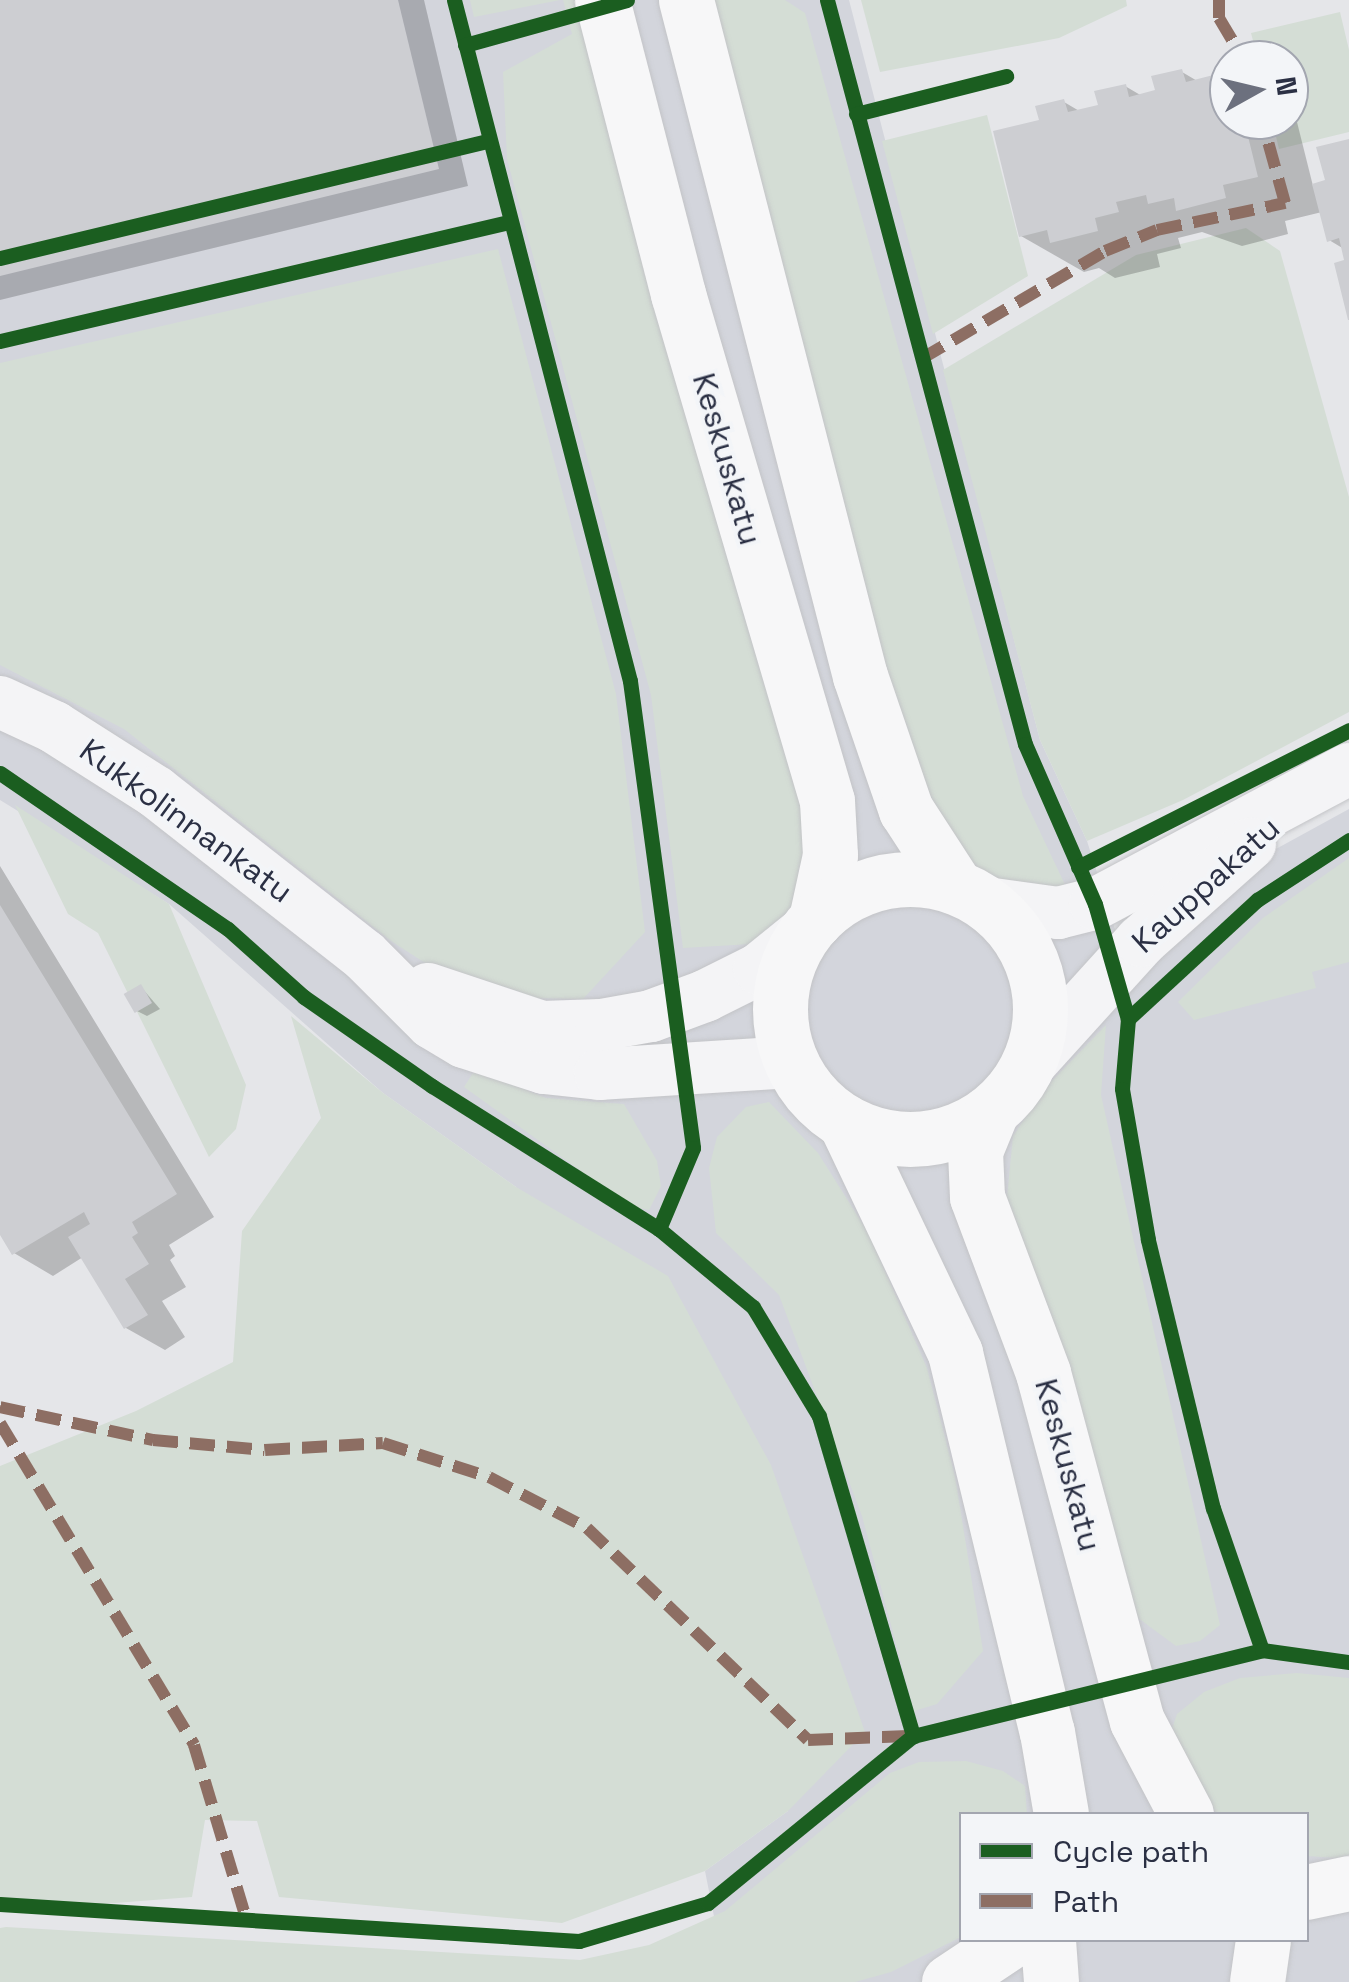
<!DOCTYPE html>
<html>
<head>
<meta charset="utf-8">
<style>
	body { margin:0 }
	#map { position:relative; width:1349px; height:1982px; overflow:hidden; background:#e5e6e9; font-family:"Space Grotesk",sans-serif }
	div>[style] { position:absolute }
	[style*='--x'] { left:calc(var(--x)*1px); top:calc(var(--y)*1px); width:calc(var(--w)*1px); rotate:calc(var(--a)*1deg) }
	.built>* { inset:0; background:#d3d5dc }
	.green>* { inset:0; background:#d4ddd5 }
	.shadow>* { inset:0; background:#0003 }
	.building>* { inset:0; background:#cdced2; transform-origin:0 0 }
	.roads { filter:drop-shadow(0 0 2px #c3c4c7) drop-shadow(0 0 2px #c3c4c7) }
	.minor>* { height:52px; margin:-26px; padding:0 26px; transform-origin:26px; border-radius:26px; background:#f4f4f6 }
	.major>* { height:55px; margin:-27.5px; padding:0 27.5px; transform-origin:27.5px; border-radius:27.5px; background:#f7f7f8 }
	.major>.ring { margin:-27.5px; padding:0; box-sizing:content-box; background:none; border:55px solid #f7f7f8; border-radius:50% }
	.quiet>* { height:12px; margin-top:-6px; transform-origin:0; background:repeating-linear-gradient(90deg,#8d6e63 0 25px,transparent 0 37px) }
	.cycleway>* { height:15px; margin:-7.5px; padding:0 7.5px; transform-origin:7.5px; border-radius:7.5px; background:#1b5e20 }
	span { translate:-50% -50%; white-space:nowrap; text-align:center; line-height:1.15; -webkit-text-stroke:8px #f3f5f8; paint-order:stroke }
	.street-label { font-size:32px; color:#2b3044 }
	.legend { position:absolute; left:959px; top:1812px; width:350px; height:130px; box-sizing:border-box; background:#f3f5f8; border:2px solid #a3a6b0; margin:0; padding:12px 18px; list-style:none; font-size:30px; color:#2b3044 }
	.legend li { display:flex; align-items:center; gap:20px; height:50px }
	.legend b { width:50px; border:2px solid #a3a6b0 }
	.north { position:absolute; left:1209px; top:40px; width:100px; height:100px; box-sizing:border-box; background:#f3f5f8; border:2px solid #a3a6b0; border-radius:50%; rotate:82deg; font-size:28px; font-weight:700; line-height:40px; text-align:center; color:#2b3044 }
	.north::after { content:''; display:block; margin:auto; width:35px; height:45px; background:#6c707e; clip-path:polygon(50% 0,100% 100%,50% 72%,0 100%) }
</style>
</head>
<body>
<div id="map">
	<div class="built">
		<i style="clip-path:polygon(evenodd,0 0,849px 0,1040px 740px,1087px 841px,1117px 936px,1349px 809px,1349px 1982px,727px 1982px,705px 1871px,788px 1811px,516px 1187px,383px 1093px,169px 904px,0 800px,0 0,962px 1814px,1306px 1814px,1306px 1940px,962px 1940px,962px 1814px)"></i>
	</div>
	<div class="green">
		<i style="clip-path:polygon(470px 0,560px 0,474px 17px)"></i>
		<i style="clip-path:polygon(563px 0,582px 0,809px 803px,798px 897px,782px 922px,753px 944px,683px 948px,651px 695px,507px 159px,503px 72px,572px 34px)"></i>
		<i style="clip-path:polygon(704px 0,785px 0,805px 13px,1023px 796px,1068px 891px,1014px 887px,972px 866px,941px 831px,903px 744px)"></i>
		<i style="clip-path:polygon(861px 0,1126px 0,1127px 6px,1059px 38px,880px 72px)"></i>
		<i style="clip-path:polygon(1340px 12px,1349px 50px,1349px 132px,1279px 149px,1272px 120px,1289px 120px,1289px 60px,1258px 60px,1251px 33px)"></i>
		<i style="clip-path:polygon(987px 115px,1028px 276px,933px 334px,882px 141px)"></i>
		<i style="clip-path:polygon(1246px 228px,1280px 251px,1349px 497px,1349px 712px,1183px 800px,1087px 841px,1040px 740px,943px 370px,1136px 255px)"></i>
		<i style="clip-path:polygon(498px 249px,616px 694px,645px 932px,583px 999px,535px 998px,450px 979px,391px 941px,124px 729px,0 665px,0 363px)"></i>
		<i style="clip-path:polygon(15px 805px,169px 904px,246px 1085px,236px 1129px,209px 1157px,98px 933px,68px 914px)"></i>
		<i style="clip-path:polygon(1349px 858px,1349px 962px,1312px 972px,1316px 988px,1194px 1020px,1178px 1002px,1263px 918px)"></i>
		<i style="clip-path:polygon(291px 1016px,383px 1093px,516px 1187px,668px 1276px,771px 1465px,865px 1732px,788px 1811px,705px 1871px,562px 1923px,279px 1897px,257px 1821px,205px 1820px,192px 1897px,0 1912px,0 1466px,136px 1411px,233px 1362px,242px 1231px,321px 1118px)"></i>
		<i style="clip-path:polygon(1106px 1025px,1101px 1095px,1220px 1625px,1200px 1641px,1176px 1646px,1138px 1618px,1054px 1332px,1006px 1207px,1013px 1136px,1044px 1089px)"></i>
		<i style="clip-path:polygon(475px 1070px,546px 1098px,624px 1104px,657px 1161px,661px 1186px,649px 1210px,630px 1206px,464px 1087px)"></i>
		<i style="clip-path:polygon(769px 1102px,818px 1153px,869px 1234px,927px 1368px,955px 1476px,983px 1651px,937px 1704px,914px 1711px,862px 1516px,779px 1295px,716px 1233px,709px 1168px,717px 1137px,746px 1107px)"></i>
		<i style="clip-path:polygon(1297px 1673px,1349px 1678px,1349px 1855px,1338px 1858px,1307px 1856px,1306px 1814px,1217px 1814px,1167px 1743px,1177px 1714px,1204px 1692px,1240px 1678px)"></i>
		<i style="clip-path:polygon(966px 1761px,1003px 1771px,1025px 1786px,1027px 1814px,962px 1814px,961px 1937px,891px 1972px,855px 1982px,0 1982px,0 1928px,6px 1927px,580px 1960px,649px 1945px,725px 1911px,890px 1773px,919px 1762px)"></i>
	</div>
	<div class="shadow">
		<i style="clip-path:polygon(0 0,424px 0,468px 186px,0 300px)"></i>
		<i style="clip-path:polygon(1182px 72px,1199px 82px,1229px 74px,1229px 120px,1289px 120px,1289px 107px,1294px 110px,1313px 186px,1328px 182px,1349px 141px,1349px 315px,1344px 249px,1329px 240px,1322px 212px,1285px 221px,1288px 234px,1242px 246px,1202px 232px,1178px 238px,1181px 248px,1157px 254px,1160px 267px,1115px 278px,1099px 268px,1084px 272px,1021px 236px,1042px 122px,1064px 102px,1081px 112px,1101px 107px,1125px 86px,1142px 96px,1158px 92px)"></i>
		<i style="clip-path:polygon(0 866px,214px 1217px,169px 1245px,175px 1256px,170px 1260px,186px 1287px,162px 1301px,185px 1337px,165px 1350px,126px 1328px,83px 1257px,53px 1276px,14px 1253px,0 1230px)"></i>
		<i style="clip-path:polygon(141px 987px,160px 1009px,147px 1016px,137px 1011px)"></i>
	</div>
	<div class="building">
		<i style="clip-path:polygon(0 0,398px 0,439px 169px,0 276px)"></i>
		<i style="clip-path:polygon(1182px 69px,1186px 82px,1229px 71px,1229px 120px,1244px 120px,1258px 177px,1223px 185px,1226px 198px,1176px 211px,1174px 198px,1148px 204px,1146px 195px,1116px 202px,1119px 212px,1095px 218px,1098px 231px,1050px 243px,1047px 230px,1019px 237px,993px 131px,1039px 120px,1035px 106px,1064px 99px,1068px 112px,1098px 105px,1094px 91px,1126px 84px,1129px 97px,1155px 90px,1151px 76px)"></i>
		<i style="clip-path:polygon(1349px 139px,1349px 320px,1348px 320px,1334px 263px,1344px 260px,1339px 238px,1327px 242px,1312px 184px,1325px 180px,1316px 147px)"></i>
		<i style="clip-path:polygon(0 905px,177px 1194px,132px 1222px,138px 1233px,132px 1237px,149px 1264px,125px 1279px,148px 1315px,124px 1329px,68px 1237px,90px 1224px,84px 1212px,12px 1255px,0 1235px)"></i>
		<i style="left:141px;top:984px;width:22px;height:20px;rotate:60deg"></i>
	</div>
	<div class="roads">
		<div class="minor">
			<i style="--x:0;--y:702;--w:60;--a:24.8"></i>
			<i style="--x:54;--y:727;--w:121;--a:32.5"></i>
			<i style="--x:156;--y:792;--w:264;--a:38.1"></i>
			<i style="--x:364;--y:955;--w:96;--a:45"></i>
			<i style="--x:432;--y:1023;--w:37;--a:31"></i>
			<i style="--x:464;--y:1042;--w:84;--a:18"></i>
			<i style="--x:544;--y:1068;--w:56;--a:6.1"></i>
			<i style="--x:600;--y:1074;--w:190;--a:-3.6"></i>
			<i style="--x:986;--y:903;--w:73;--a:7.9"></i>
			<i style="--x:1058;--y:913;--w:38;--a:-14"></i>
			<i style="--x:1095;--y:904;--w:288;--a:-28"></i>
			<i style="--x:428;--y:989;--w:120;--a:18.4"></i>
			<i style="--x:542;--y:1027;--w:59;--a:-1.9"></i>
			<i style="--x:601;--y:1025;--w:51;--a:-10.2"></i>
			<i style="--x:651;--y:1016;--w:58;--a:-20.3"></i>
			<i style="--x:705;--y:996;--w:60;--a:-26.6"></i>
			<i style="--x:759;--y:969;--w:60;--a:-39"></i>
			<i style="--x:1026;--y:1068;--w:171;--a:-47.8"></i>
			<i style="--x:1141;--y:941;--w:146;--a:-41.7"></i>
		</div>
		<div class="major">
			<i style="--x:602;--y:0;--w:304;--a:75.5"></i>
			<i style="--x:678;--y:294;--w:528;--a:73.62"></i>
			<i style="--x:827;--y:801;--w:54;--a:86.8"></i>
			<i style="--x:830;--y:855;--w:66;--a:102.3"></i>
			<i style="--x:686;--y:0;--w:698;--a:75.57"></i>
			<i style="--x:860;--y:676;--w:142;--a:71.1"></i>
			<i style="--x:906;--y:810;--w:92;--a:57"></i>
			<i class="ring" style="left:780px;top:879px;width:205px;height:205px"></i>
			<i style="--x:991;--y:1112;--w:42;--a:112.3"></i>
			<i style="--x:975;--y:1151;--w:46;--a:87.5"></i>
			<i style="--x:977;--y:1197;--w:188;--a:69.4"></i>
			<i style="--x:1043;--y:1373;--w:360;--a:74.9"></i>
			<i style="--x:1137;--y:1721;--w:105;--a:62.2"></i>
			<i style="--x:845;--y:1122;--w:256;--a:64.5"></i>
			<i style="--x:955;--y:1353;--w:390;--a:76.4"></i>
			<i style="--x:1047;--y:1732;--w:83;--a:80.3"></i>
			<i style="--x:1306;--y:1892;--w:44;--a:-11.8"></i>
			<i style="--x:1048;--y:1940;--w:42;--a:85.9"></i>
			<i style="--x:949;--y:1982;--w:76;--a:-33.7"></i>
			<i style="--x:1257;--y:1982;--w:42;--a:-81.9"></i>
		</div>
	</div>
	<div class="quiet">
		<i style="--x:1219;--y:0;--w:18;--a:90"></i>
		<i style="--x:1219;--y:18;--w:49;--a:59.2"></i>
		<i style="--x:921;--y:359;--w:213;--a:-30.4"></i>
		<i style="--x:1105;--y:251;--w:56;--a:-22"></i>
		<i style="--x:1157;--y:230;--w:131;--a:-11.9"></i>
		<i style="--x:1285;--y:203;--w:86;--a:-105.5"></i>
		<i style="--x:0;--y:1407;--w:157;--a:12.2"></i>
		<i style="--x:153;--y:1440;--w:112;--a:5.1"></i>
		<i style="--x:265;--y:1450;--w:118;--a:-3.4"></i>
		<i style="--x:383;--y:1443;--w:111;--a:17.8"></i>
		<i style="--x:489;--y:1477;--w:110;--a:27.5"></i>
		<i style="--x:587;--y:1528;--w:306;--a:43.8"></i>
		<i style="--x:808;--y:1740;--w:100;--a:-2.3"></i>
		<i style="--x:0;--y:1423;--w:376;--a:58.9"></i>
		<i style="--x:194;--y:1745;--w:177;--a:73.3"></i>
	</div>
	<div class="cycleway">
		<i style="--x:454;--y:0;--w:703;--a:75.51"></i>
		<i style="--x:630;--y:681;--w:471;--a:82.3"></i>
		<i style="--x:693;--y:1148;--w:88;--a:112.8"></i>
		<i style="--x:659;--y:1229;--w:122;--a:39.7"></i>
		<i style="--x:753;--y:1307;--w:127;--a:58.8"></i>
		<i style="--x:819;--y:1416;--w:334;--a:73.6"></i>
		<i style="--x:827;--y:0;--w:770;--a:75.1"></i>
		<i style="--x:1025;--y:744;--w:175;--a:66.4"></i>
		<i style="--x:1095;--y:904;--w:120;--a:74"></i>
		<i style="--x:1128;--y:1019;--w:70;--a:94.9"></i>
		<i style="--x:1122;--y:1089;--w:153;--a:80.2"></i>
		<i style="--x:1148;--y:1240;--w:276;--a:76.4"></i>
		<i style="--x:1213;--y:1508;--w:150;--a:71"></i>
		<i style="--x:465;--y:45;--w:168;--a:-15.5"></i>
		<i style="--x:856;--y:114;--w:155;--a:-14.2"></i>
		<i style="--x:0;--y:258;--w:500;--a:-13.5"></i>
		<i style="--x:0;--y:341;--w:523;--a:-13.16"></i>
		<i style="--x:0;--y:773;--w:276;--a:34.4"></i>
		<i style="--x:228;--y:929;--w:102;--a:41.8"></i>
		<i style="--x:304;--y:997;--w:156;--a:34.8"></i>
		<i style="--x:432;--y:1086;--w:268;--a:32.2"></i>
		<i style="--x:1078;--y:867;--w:304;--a:-26.8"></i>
		<i style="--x:1128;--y:1019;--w:176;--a:-42.7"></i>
		<i style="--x:1257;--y:900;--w:110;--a:-33.1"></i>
		<i style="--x:0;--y:1904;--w:580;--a:3.66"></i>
		<i style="--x:579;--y:1941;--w:134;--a:-16.4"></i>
		<i style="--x:708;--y:1903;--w:264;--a:-39.2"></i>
		<i style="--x:913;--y:1736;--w:359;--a:-13.8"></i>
		<i style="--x:1262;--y:1650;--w:88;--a:7.9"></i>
	</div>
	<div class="street-label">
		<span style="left:727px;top:459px;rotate:74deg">Keskuskatu</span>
		<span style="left:186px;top:821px;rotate:36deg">Kukkolinnankatu</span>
		<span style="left:1206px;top:885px;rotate:-42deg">Kauppakatu</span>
		<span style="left:1068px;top:1465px;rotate:75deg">Keskuskatu</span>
	</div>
	<ul class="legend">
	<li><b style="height:12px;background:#1b5e20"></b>Cycle path</li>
	<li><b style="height:12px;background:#8d6e63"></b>Path</li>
	</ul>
	<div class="north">N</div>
</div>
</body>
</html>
